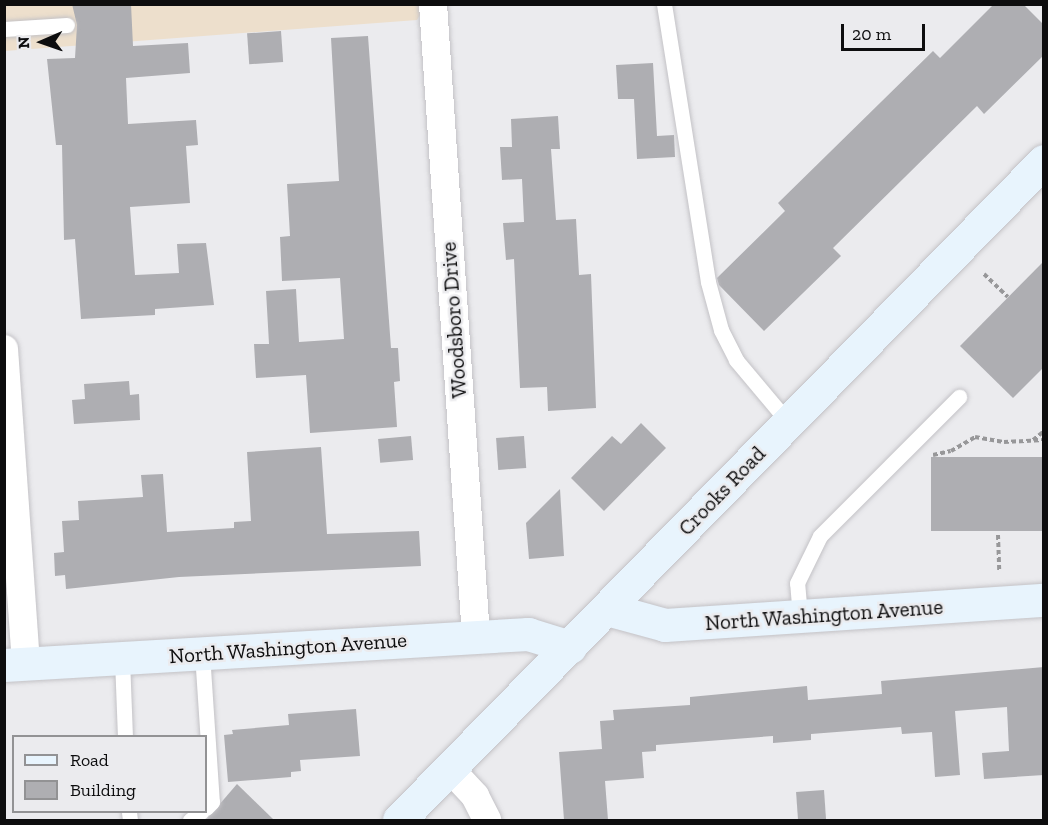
<!DOCTYPE html>
<html>
<head>
<meta charset="utf-8">
<style>
	body { margin:0 }
	#map { position:relative; width:1048px; height:825px; overflow:hidden; background:#ebebee; font-family:"Zilla Slab",serif }
	div>[style] { position:absolute }
	[style*='--x'] { left:calc(var(--x)*1px); top:calc(var(--y)*1px); width:calc(var(--w)*1px); rotate:calc(var(--a)*1deg) }
	.commercial>* { inset:0; background:#eddfcc }
	.building>* { inset:0; background:#aeaeb2; transform-origin:0 0 }
	.path>* { height:4px; margin-top:-2px; transform-origin:0; background:repeating-linear-gradient(90deg,#979799 0 4.5px,transparent 0 7.5px) }
	.roads { filter:drop-shadow(0 0 2px #c3c2c6) drop-shadow(0 0 2px #c3c2c6) }
	.lane>* { height:15px; margin:-7.5px; padding:0 7.5px; transform-origin:7.5px; border-radius:7.5px; background:#fff }
	.street>* { height:28px; margin:-14px; padding:0 14px; transform-origin:14px; border-radius:14px; background:#fff }
	.secondary>* { height:33px; margin:-16.5px; padding:0 16.5px; transform-origin:16.5px; border-radius:16.5px; background:#e8f4fd }
	span { translate:-50% -50%; white-space:nowrap; text-align:center; line-height:1.15; -webkit-text-stroke:5px #ebebee; paint-order:stroke }
	.street-label { font-size:21px; color:#0d0d0e }
	.frame { position:absolute; inset:0; border:6px solid #0d0d0e; pointer-events:none }
	.legend { position:absolute; left:12px; top:735px; width:195px; height:78px; box-sizing:border-box; background:#ebebee; border:2px solid #929294; margin:0; padding:8px 10px; list-style:none; font-size:18px; color:#0d0d0e }
	.legend li { display:flex; align-items:center; gap:12px; height:30px }
	.legend b { width:30px; border:2px solid #929294 }
	.north { position:absolute; left:12px; top:12px; width:60px; height:60px; -webkit-text-stroke:4px #ebebee; paint-order:stroke; rotate:268deg; font-size:16px; font-weight:700; line-height:24px; text-align:center; color:#0d0d0e }
	.north::after { content:''; display:block; margin:auto; width:21px; height:27px; background:#0d0d0e; clip-path:polygon(50% 0,100% 100%,50% 72%,0 100%) }
	.scale { position:absolute; left:841px; top:24px; width:84px; height:27px; box-sizing:border-box; border:3px solid #0d0d0e; border-top:0; padding-left:8px; font-size:18px; line-height:21px; white-space:nowrap; color:#0d0d0e; -webkit-text-stroke:4px #ebebee; paint-order:stroke }
</style>
</head>
<body>
<div id="map">
	<div class="commercial">
		<i style="clip-path:polygon(5px 5px,426px 5px,417px 20px,5px 51px)"></i>
	</div>
	<div class="building">
		<i style="clip-path:polygon(72px 4px,131px 4px,133px 46px,188px 43px,190px 73px,126px 78px,128px 124px,196px 120px,198px 145px,186px 146px,190px 203px,130px 207px,135px 275px,179px 273px,177px 244px,206px 243px,214px 305px,155px 309px,155px 315px,81px 319px,75px 239px,64px 240px,62px 145px,56px 145px,47px 59px,75px 58px,77px 25px)"></i>
		<i style="clip-path:polygon(994px 4px,1023px 4px,1044px 25px,1044px 55px,984px 114px,977px 106px,833px 248px,841px 256px,764px 331px,719px 285px,717px 278px,785px 211px,778px 203px,933px 51px,940px 58px)"></i>
		<i style="left:281px;top:31px;width:31px;height:34px;rotate:86deg"></i>
		<i style="clip-path:polygon(368px 36px,391px 348px,398px 348px,400px 381px,394px 382px,397px 427px,310px 433px,306px 375px,256px 378px,254px 344px,269px 344px,266px 291px,296px 289px,299px 342px,344px 339px,340px 278px,282px 281px,280px 237px,290px 236px,287px 184px,339px 181px,331px 38px)"></i>
		<i style="clip-path:polygon(653px 63px,657px 136px,674px 135px,675px 157px,637px 159px,634px 99px,618px 99px,616px 65px)"></i>
		<i style="clip-path:polygon(558px 116px,560px 149px,551px 149px,556px 220px,576px 219px,579px 275px,591px 274px,596px 408px,548px 411px,547px 387px,520px 388px,514px 259px,506px 260px,503px 223px,524px 222px,522px 179px,502px 180px,500px 147px,512px 147px,511px 119px)"></i>
		<i style="clip-path:polygon(1044px 261px,1044px 367px,1013px 398px,960px 346px)"></i>
		<i style="clip-path:polygon(129px 381px,130px 395px,139px 394px,140px 420px,74px 424px,72px 400px,85px 399px,84px 384px)"></i>
		<i style="clip-path:polygon(641px 423px,666px 448px,604px 511px,571px 478px,612px 436px,621px 444px)"></i>
		<i style="left:411px;top:436px;width:24px;height:33px;rotate:85deg"></i>
		<i style="left:524px;top:436px;width:32px;height:28px;rotate:86deg"></i>
		<i style="clip-path:polygon(321px 447px,327px 534px,419px 531px,421px 566px,179px 577px,66px 589px,65px 575px,55px 576px,54px 553px,64px 552px,62px 521px,79px 520px,78px 501px,143px 497px,141px 475px,163px 474px,167px 532px,234px 528px,234px 522px,251px 521px,247px 452px)"></i>
		<i style="left:1044px;top:457px;width:74px;height:113px;rotate:90deg"></i>
		<i style="clip-path:polygon(560px 489px,564px 556px,529px 559px,526px 523px)"></i>
		<i style="clip-path:polygon(1044px 667px,1044px 775px,984px 779px,982px 753px,1009px 751px,1007px 707px,955px 711px,960px 775px,935px 777px,932px 732px,902px 734px,901px 727px,811px 734px,811px 740px,773px 743px,773px 736px,656px 745px,656px 751px,642px 752px,644px 778px,605px 781px,608px 820px,564px 820px,559px 752px,602px 749px,600px 721px,614px 720px,613px 710px,690px 705px,690px 697px,807px 686px,808px 700px,882px 694px,881px 681px)"></i>
		<i style="clip-path:polygon(356px 709px,360px 756px,300px 760px,301px 771px,291px 772px,291px 777px,228px 782px,224px 735px,233px 734px,232px 730px,289px 725px,288px 714px)"></i>
		<i style="clip-path:polygon(237px 784px,274px 820px,206px 820px)"></i>
		<i style="left:824px;top:790px;width:30px;height:28px;rotate:86deg"></i>
	</div>
	<div class="path">
		<i style="--x:984;--y:274;--w:33;--a:44"></i>
		<i style="--x:1033;--y:440;--w:14;--a:-39"></i>
		<i style="--x:933;--y:455;--w:18;--a:-13"></i>
		<i style="--x:951;--y:451;--w:28;--a:-30"></i>
		<i style="--x:975;--y:437;--w:29;--a:10"></i>
		<i style="--x:1004;--y:442;--w:40;--a:-2.9"></i>
		<i style="--x:998;--y:535;--w:35;--a:88"></i>
	</div>
	<div class="roads">
		<div class="lane">
			<i style="--x:664;--y:4;--w:281;--a:81"></i>
			<i style="--x:708;--y:282;--w:50;--a:74.8"></i>
			<i style="--x:721;--y:330;--w:34;--a:63"></i>
			<i style="--x:736;--y:360;--w:81;--a:50"></i>
			<i style="--x:4;--y:29;--w:63;--a:-3.6"></i>
			<i style="--x:800;--y:616;--w:33;--a:-95"></i>
			<i style="--x:797;--y:583;--w:52;--a:-63.9"></i>
			<i style="--x:820;--y:536;--w:197;--a:-45"></i>
			<i style="--x:202;--y:653;--w:149;--a:86.2"></i>
			<i style="--x:212;--y:802;--w:8;--a:135"></i>
			<i style="--x:122;--y:659;--w:77;--a:87.8"></i>
			<i style="--x:129;--y:812;--w:8;--a:83"></i>
			<i style="--x:190;--y:820;--w:14;--a:-36"></i>
		</div>
		<div class="street">
			<i style="--x:433;--y:4;--w:633;--a:86.11"></i>
			<i style="--x:4;--y:349;--w:316;--a:86"></i>
			<i style="--x:450;--y:769;--w:37;--a:47"></i>
			<i style="--x:475;--y:796;--w:27;--a:63"></i>
		</div>
		<div class="secondary">
			<i style="--x:607;--y:609;--w:60;--a:15.4"></i>
			<i style="--x:665;--y:625;--w:380;--a:-3.8"></i>
			<i style="--x:4;--y:665;--w:525;--a:-3.39"></i>
			<i style="--x:528;--y:634;--w:44;--a:17.2"></i>
			<i style="--x:399;--y:820;--w:922;--a:-45.62"></i>
		</div>
	</div>
	<div class="street-label">
		<span style="left:454px;top:320px;rotate:-94deg">Woodsboro Drive</span>
		<span style="left:722px;top:491px;rotate:-46deg">Crooks Road</span>
		<span style="left:824px;top:615px;rotate:-4deg">North Washington Avenue</span>
		<span style="left:288px;top:648px;rotate:-4deg">North Washington Avenue</span>
	</div>
	<div class="frame"></div>
	<ul class="legend">
	<li><b style="height:8px;background:#e8f4fd"></b>Road</li>
	<li><b style="height:16px;background:#aeaeb2"></b>Building</li>
	</ul>
	<div class="north">N</div>
	<div class="scale">20 m</div>
</div>
</body>
</html>
